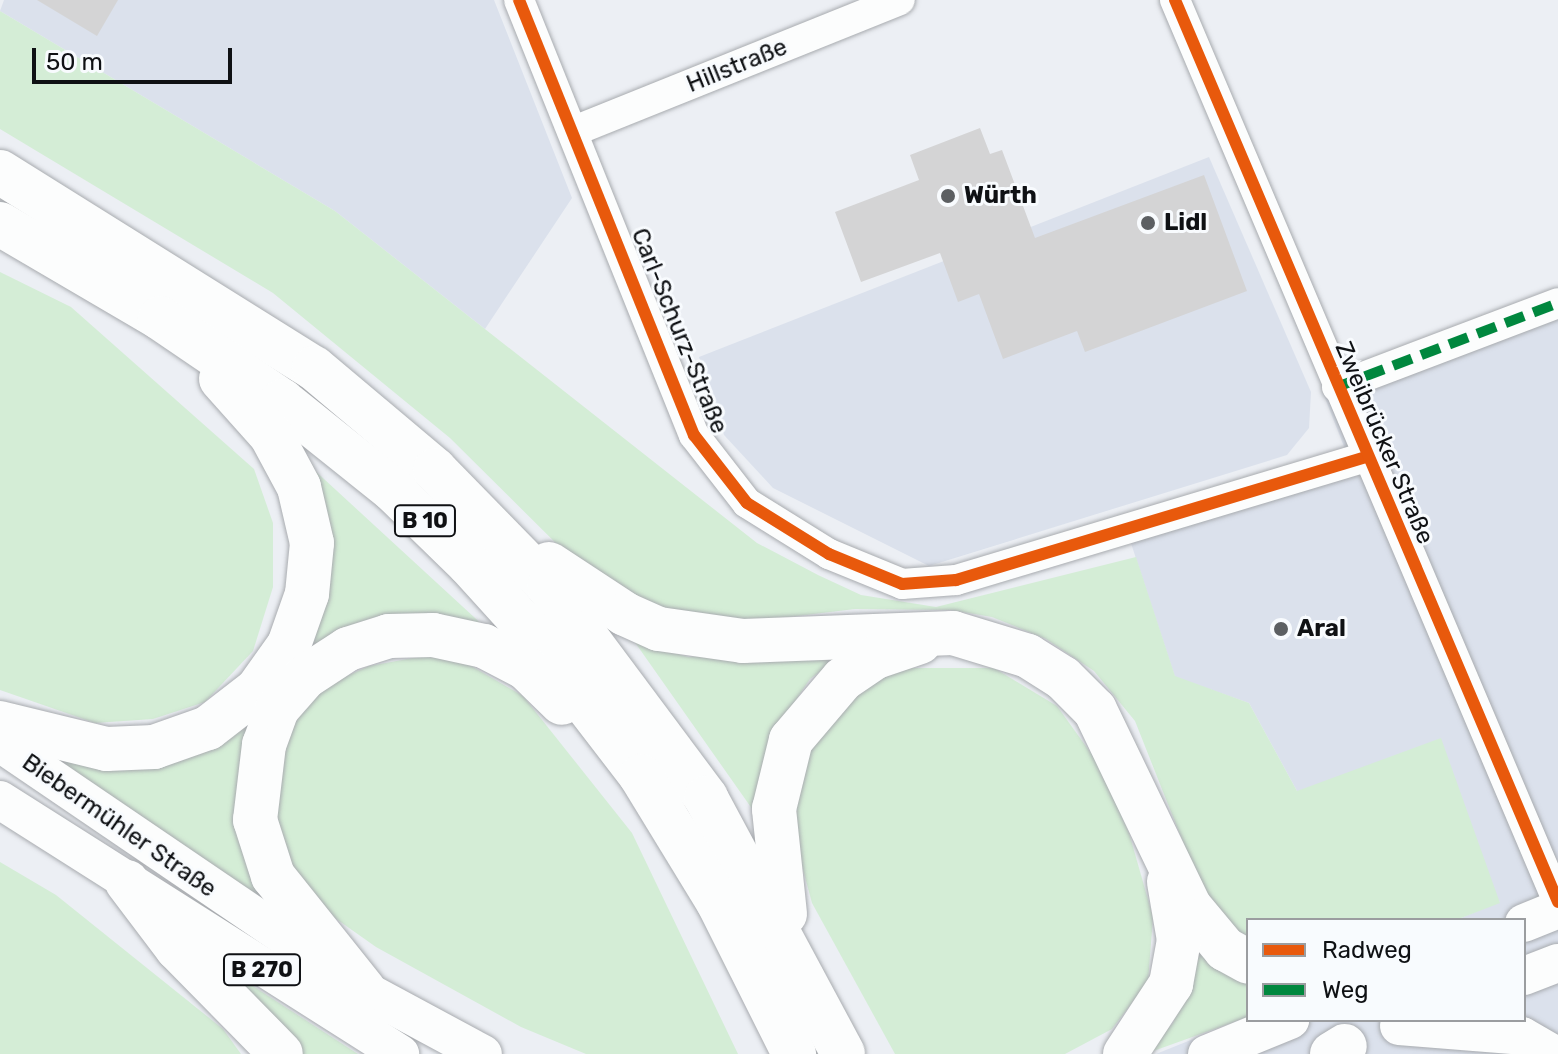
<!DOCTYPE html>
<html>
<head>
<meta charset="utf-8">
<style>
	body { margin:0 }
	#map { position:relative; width:1558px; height:1054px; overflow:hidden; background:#eceff4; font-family:Rubik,sans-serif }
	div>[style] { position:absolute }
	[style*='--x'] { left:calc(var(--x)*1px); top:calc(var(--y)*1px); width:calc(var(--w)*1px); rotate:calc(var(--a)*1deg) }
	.built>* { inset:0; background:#dbe1ec }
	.green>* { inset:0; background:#d4edd6 }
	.building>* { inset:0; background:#d4d4d5 }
	.roads { filter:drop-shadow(0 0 2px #a8abaf) drop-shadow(0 0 2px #a8abaf) }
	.minor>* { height:30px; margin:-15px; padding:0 15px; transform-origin:15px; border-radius:15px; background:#fcfdfd }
	.major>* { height:38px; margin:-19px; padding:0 19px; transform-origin:19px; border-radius:19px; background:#fcfdfd }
	.highway>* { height:44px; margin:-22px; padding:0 22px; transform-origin:22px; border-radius:22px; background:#fcfdfd }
	.quiet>* { height:10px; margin-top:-5px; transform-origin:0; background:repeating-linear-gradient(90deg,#00873e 0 20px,transparent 0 30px) }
	.cycleway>* { height:12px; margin:-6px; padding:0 6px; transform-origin:6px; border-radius:6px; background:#e8590c }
	.dots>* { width:22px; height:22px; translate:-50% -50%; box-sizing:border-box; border:4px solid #f8fbfe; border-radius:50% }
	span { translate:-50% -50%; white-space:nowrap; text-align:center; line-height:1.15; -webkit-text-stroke:6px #f8fbfe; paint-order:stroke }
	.shield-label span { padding:2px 6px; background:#f8fbfe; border:2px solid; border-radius:6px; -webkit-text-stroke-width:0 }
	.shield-label { font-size:22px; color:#0f1114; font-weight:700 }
	.street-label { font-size:24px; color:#0f1114 }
	.poi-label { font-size:24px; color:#0f1114; font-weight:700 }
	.left { translate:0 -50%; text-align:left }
	.legend { position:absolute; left:1246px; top:918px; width:280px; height:104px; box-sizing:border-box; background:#f8fbfe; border:2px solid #9b9da0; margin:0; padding:10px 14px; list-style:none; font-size:24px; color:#0f1114 }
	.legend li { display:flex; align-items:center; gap:16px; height:40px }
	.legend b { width:40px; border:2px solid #9b9da0 }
	.scale { position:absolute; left:32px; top:48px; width:200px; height:36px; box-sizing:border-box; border:4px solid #0f1114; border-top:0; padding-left:10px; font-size:24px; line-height:28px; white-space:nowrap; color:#0f1114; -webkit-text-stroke:6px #f8fbfe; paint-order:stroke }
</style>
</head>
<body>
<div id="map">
	<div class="built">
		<i style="clip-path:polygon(4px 0,494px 0,572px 198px,485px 329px,335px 211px,0 11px)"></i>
		<i style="clip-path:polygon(1209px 157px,1311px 392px,1309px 428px,1287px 455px,929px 566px,773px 488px,724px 435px,699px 357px)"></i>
		<i style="clip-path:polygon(1558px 305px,1558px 1054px,1156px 1054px,1248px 1017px,1524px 1020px,1524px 920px,1456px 920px,1500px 902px,1297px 791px,1249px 703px,1175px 677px,1124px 522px,1345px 449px,1323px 393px)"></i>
	</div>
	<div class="green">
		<i style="clip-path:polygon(0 11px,335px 211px,757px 543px,818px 575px,861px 595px,936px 607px,1136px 557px,1175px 676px,1249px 703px,1297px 791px,1441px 738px,1500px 903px,1456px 920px,1248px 920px,1248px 946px,1202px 890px,1135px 721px,1094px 671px,1046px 639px,992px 617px,951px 610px,855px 609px,724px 625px,644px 607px,584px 571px,450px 438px,273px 293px,0 129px)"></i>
		<i style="clip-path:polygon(0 272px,71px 307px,254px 469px,273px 523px,273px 587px,253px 651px,205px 702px,153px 719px,95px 723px,0 690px)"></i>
		<i style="clip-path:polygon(299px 456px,487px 629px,305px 660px,248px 847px,263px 902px,47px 757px,96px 768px,283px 672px)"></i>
		<i style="clip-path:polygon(634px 641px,688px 657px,853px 647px,810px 679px,777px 728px,755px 813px)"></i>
		<i style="clip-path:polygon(424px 656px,461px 660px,523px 696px,632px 833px,738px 1054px,586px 1054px,521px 1027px,376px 947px,318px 906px,290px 874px,274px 820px,278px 755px,297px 713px,325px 686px,369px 666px)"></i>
		<i style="clip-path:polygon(908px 668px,994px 668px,1057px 706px,1098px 763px,1129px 833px,1153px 917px,1148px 982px,1112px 1029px,1065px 1054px,895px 1054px,812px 903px,789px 818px,799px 776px,823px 721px,857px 688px)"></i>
		<i style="clip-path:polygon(0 862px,56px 895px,223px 1029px,241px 1054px,0 1054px)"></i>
		<i style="clip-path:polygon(1194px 935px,1248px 981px,1248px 1017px,1145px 1054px,1173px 1023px,1185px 992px)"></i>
		<i style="clip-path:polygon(232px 975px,236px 975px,358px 1054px,294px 1054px)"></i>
	</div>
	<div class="building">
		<i style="clip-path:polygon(37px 0,118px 0,97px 36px)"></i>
		<i style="clip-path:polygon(980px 128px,990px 154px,1002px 150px,1035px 238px,1204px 175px,1247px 291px,1085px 352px,1077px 331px,1003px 359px,979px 294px,958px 302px,940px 253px,861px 282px,835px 212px,919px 180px,910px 155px)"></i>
	</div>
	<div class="roads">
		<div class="minor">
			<i style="--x:519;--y:0;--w:469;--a:68.1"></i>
			<i style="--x:694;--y:435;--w:86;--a:52.1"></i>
			<i style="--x:747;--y:503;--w:97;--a:31.9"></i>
			<i style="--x:829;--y:554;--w:79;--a:22.3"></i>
			<i style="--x:902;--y:584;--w:54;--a:-4.2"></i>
			<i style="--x:956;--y:580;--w:429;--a:-16.7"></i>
			<i style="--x:1175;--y:0;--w:980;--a:66.99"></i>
			<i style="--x:574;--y:131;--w:351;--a:-21.9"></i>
			<i style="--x:1337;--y:387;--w:236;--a:-20.8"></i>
		</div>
		<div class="major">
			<i style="--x:0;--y:743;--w:440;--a:34.2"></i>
			<i style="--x:364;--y:990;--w:135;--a:28.3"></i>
			<i style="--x:0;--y:800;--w:474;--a:32.4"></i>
			<i style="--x:1524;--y:923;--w:37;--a:-22"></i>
			<i style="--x:1524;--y:976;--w:36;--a:-21"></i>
			<i style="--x:1399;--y:1026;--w:123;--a:4.6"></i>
			<i style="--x:1522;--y:1036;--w:36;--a:30"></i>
			<i style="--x:1207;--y:1054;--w:90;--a:-22.3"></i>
		</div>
		<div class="highway">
			<i style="--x:0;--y:172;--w:370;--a:32"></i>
			<i style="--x:314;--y:368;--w:158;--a:40.1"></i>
			<i style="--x:435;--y:470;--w:163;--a:45.7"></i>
			<i style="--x:549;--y:587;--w:263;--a:53.3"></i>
			<i style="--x:706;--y:798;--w:290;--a:61.8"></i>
			<i style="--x:0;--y:224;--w:186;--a:30.4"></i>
			<i style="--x:160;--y:318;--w:148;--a:34.2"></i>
			<i style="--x:282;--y:401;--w:142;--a:38.7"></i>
			<i style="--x:393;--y:490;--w:106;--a:44.2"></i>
			<i style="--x:469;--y:564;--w:89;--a:47.7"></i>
			<i style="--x:529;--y:630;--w:184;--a:52.5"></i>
			<i style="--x:641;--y:776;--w:148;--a:58.6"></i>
			<i style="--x:718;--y:902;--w:170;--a:63.4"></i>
			<i style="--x:549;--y:564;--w:91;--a:33.3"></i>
			<i style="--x:625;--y:614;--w:37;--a:24"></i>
			<i style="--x:659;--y:629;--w:85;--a:8.1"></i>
			<i style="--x:743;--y:641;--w:210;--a:-2.2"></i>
			<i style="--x:953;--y:633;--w:78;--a:17"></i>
			<i style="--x:1028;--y:656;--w:41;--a:32.2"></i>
			<i style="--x:1063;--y:678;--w:45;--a:45"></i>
			<i style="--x:1095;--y:710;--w:219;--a:64.3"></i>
			<i style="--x:1190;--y:907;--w:55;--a:50.2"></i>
			<i style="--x:1225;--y:949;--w:26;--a:29"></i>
			<i style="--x:0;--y:723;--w:110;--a:13.7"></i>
			<i style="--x:107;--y:749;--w:47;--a:-2.4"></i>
			<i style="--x:154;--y:747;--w:57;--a:-19.4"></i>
			<i style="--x:208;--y:728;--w:62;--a:-37.8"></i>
			<i style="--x:257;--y:690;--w:55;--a:-54.6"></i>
			<i style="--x:289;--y:645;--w:54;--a:-70.6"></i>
			<i style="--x:307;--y:594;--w:51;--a:-84.4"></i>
			<i style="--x:312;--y:543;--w:57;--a:-103.1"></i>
			<i style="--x:299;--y:487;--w:59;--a:-118.3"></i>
			<i style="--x:271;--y:435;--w:75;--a:-131.8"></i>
			<i style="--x:127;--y:882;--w:83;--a:52.9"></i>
			<i style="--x:177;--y:948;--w:148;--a:45.5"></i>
			<i style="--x:785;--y:914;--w:106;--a:-96"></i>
			<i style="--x:774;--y:809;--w:71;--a:-76.2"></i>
			<i style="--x:791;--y:740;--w:80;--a:-49.6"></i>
			<i style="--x:843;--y:679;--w:40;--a:-34"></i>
			<i style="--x:876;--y:657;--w:46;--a:-18.8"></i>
			<i style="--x:364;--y:990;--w:146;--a:-128.6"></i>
			<i style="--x:273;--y:876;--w:59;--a:-107.8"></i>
			<i style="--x:255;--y:820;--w:76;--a:-83.2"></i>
			<i style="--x:264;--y:745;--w:38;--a:-70"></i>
			<i style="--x:277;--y:709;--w:43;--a:-48.8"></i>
			<i style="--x:305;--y:677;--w:51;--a:-33.1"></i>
			<i style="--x:348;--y:649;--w:43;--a:-17.6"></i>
			<i style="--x:389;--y:636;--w:44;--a:-1.3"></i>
			<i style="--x:433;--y:635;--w:52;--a:12.2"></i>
			<i style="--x:484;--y:646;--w:47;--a:27.6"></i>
			<i style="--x:526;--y:668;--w:50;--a:44.2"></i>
			<i style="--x:1125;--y:1054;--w:84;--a:-56.7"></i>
			<i style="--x:1171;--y:984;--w:45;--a:-79.7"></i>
			<i style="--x:1179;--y:940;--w:59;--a:-99.8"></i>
			<i style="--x:1332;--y:1054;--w:15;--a:-32"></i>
		</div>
	</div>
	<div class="quiet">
		<i style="--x:1337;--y:387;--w:236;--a:-20.8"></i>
	</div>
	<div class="cycleway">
		<i style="--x:519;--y:0;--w:469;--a:68.1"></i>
		<i style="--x:694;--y:435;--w:86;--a:52.1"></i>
		<i style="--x:747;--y:503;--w:97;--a:31.9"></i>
		<i style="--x:829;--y:554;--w:79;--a:22.3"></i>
		<i style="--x:902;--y:584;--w:54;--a:-4.2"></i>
		<i style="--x:956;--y:580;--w:429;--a:-16.7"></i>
		<i style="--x:1175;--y:0;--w:980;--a:66.99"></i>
	</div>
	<div class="dots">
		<i style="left:948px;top:196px;background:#5c5f62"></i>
		<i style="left:1148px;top:223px;background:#5c5f62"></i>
		<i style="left:1281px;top:629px;background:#5c5f62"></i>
	</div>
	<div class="shield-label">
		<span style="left:425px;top:521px">B 10</span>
		<span style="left:262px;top:970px">B 270</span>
	</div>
	<div class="street-label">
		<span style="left:737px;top:66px;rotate:-22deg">Hillstraße</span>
		<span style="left:679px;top:331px;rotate:68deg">Carl-Schurz-Straße</span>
		<span style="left:1384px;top:443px;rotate:67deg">Zweibrücker Straße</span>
		<span style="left:119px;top:826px;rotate:35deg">Biebermühler Straße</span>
	</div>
	<div class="poi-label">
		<span class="left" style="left:964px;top:196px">Würth</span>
		<span class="left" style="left:1164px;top:223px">Lidl</span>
		<span class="left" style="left:1297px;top:629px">Aral</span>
	</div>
	<ul class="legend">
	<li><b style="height:10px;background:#e8590c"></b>Radweg</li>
	<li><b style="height:10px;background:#00873e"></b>Weg</li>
	</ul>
	<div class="scale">50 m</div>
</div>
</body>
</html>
